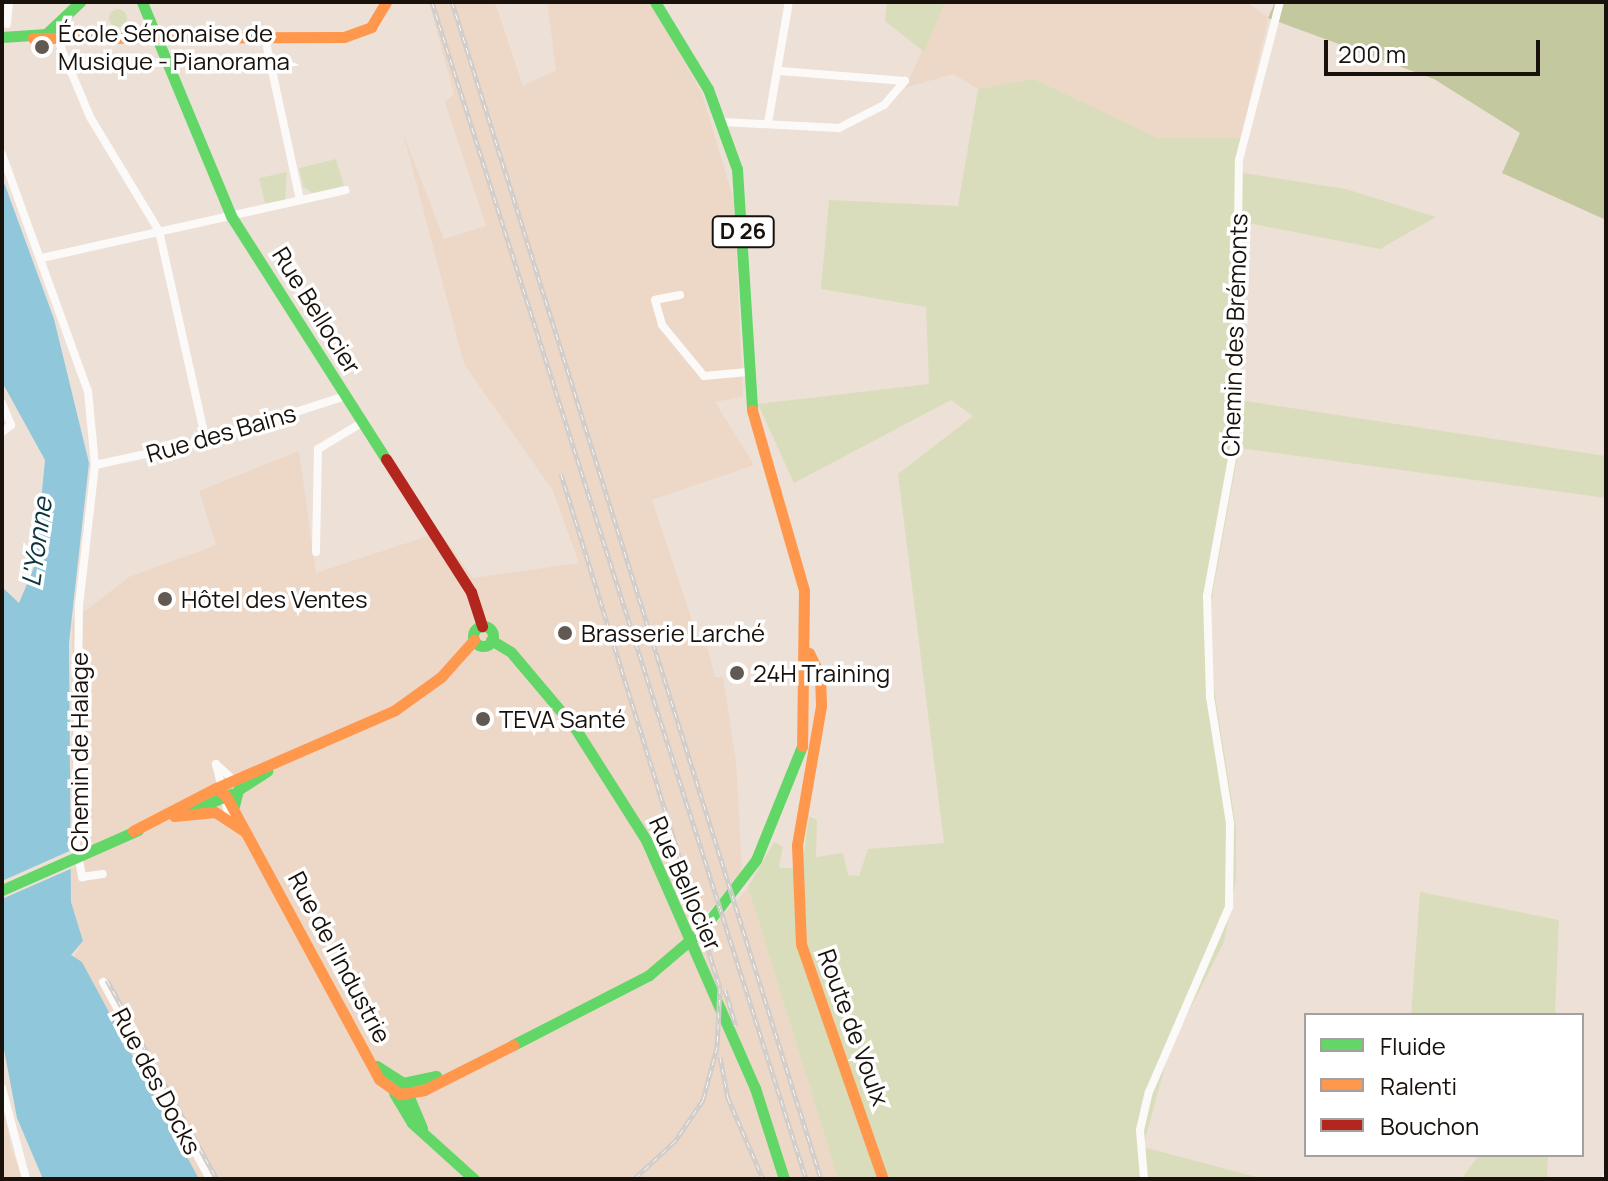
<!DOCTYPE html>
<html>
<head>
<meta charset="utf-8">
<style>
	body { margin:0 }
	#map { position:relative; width:1608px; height:1181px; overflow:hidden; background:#ede0d7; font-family:Manrope,sans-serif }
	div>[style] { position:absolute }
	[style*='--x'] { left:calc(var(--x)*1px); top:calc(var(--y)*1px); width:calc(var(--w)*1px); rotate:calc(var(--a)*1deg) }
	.built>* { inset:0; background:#edd8c8 }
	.green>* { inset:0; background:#daddbb }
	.round { border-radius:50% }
	.forest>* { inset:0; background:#c3c89f }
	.water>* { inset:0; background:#91c7da }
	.pier>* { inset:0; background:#ede0d7 }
	.street>* { height:8px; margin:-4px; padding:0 4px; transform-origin:4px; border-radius:4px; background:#fcfaf9 }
	.fast>* { height:11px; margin:-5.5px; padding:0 5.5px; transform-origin:5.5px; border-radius:5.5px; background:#63d668 }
	.fast>.ring { margin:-5.5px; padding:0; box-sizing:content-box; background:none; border:11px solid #63d668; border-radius:50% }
	.slow>* { height:11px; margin:-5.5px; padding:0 5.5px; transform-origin:5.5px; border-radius:5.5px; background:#ff974d }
	.jam>* { height:11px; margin:-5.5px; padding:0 5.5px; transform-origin:5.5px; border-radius:5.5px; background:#b3261e }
	.rail>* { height:5px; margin-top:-2.5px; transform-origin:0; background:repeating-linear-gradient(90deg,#fff 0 6px,#d1cdca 0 12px); box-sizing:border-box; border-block:2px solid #d1cdca }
	.dots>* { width:22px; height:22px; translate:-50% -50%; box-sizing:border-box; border:4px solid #fff; border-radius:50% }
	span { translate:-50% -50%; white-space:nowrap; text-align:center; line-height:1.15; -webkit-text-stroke:7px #fff; paint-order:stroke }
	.shield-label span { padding:2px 6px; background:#fff; border:2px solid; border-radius:6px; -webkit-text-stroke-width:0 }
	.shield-label { font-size:22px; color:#19110c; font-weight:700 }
	.poi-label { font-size:24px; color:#19110c }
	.left { translate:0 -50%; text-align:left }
	.street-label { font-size:24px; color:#19110c }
	.water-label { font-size:26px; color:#0b3340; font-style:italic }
	.frame { position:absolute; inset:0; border:4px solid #19110c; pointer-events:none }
	.legend { position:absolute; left:1304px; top:1013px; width:280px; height:144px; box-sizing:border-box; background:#fff; border:2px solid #a3a09e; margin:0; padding:10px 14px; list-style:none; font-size:24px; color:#19110c }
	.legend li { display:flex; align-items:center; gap:16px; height:40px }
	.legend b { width:40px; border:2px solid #a3a09e }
	.scale { position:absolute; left:1324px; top:40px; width:216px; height:36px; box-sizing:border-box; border:4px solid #19110c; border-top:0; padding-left:10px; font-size:24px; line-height:28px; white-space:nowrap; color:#19110c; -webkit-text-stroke:6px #fff; paint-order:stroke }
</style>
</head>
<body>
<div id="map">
	<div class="built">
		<i style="clip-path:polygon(429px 2px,495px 2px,523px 86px,556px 70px,547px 2px,650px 2px,702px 93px,734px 201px,743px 397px,715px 402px,754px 465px,652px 500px,698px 638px,705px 637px,715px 677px,723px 677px,736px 761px,742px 872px,696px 926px,700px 942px,748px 887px,838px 1179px,199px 1179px,82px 962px,72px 960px,83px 941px,71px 902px,72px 621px,129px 577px,216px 545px,199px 491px,299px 451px,316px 573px,440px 532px,473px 578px,579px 563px,553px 491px,464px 364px,403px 133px,444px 239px,486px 226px,445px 102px,454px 94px)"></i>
		<i style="clip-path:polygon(945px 2px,1247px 2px,1268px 18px,1241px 138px,1158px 138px,1034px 79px,978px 89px,953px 74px,905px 88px)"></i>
		<i style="clip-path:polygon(2px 1096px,11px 1148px,23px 1179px,2px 1179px)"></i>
	</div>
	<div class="green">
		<i style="clip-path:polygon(887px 2px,945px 2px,924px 52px,885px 21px)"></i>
		<i class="round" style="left:109px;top:9px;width:18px;height:18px"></i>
		<i style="clip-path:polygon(1034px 79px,1158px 138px,1241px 138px,1243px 173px,1346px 189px,1436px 217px,1380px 249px,1243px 222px,1239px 400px,1606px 456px,1606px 498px,1239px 448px,1211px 602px,1213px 682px,1236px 828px,1236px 879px,1224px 942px,1170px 1048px,1143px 1147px,1264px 1179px,838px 1179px,748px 887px,774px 842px,783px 847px,779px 868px,802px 868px,809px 816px,817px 820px,816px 857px,843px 853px,848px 875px,859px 876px,868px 849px,944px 843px,898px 474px,973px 416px,951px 400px,794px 483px,758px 404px,929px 384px,926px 307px,821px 289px,829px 200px,958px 206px,978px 89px)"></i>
		<i style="clip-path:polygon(336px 159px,344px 186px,312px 193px,303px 186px,299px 168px)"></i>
		<i style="clip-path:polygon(287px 172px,285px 200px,265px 203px,259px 178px)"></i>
		<i style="clip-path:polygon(1420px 892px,1559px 920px,1555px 1015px,1411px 1015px)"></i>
		<i style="clip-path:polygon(1479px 1155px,1548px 1155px,1547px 1179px,1461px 1179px)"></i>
	</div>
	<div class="forest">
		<i style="clip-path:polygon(1275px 2px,1606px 2px,1606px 220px,1502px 173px,1520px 133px,1434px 79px,1268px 18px)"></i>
	</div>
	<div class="water">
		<i style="clip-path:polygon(2px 177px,54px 319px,89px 463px,69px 643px,71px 902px,83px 941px,71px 955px,82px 962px,199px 1179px,43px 1179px,17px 1118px,2px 1039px,2px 587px,19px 603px,35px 565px,45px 460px,2px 382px)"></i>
	</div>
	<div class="pier">
		<i style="clip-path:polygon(74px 849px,75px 867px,2px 899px,2px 881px)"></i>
	</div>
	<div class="street">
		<i style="--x:7;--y:24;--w:22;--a:-85"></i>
		<i style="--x:57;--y:38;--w:86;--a:67.3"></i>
		<i style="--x:90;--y:117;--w:133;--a:58.8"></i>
		<i style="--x:159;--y:231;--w:215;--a:77.4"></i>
		<i style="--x:265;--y:38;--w:166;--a:77.8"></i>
		<i style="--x:780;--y:71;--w:125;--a:4.6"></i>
		<i style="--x:723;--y:122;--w:116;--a:3"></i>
		<i style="--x:839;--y:128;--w:51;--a:-27.1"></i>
		<i style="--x:884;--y:105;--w:32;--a:-49"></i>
		<i style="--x:768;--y:123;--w:123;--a:-80.2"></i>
		<i style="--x:2;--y:154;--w:252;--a:70.1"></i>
		<i style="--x:88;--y:391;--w:74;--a:84.6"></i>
		<i style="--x:95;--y:465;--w:141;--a:96.5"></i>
		<i style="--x:79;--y:605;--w:240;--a:90.7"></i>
		<i style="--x:76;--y:845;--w:33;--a:79"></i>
		<i style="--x:82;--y:877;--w:21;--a:-8"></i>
		<i style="--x:42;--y:258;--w:311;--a:-12.6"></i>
		<i style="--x:680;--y:295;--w:25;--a:169"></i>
		<i style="--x:655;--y:300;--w:26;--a:74"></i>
		<i style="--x:662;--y:325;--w:66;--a:50.5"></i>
		<i style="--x:704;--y:376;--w:44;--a:-5.2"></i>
		<i style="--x:2;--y:403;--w:24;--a:68"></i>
		<i style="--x:11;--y:425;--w:11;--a:142"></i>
		<i style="--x:95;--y:465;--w:114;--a:-12.2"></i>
		<i style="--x:206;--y:441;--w:146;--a:-17.9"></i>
		<i style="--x:316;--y:552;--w:103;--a:-88.9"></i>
		<i style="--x:318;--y:449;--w:52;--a:-31"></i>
		<i style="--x:216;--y:764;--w:55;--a:76.2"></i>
		<i style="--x:216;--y:764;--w:23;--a:43"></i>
		<i style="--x:103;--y:982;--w:224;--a:61.5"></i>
		<i style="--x:2;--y:1088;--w:94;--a:75.2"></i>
		<i style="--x:1144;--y:1179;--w:49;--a:-94.7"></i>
		<i style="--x:1140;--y:1130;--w:39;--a:-77"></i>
		<i style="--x:1149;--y:1092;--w:202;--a:-66.6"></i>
		<i style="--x:1229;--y:907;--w:84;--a:-89.3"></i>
		<i style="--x:1230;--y:823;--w:128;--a:-99"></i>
		<i style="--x:1210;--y:697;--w:101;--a:-91.7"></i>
		<i style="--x:1207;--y:596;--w:157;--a:-79.7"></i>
		<i style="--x:1235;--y:442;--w:282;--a:-89.2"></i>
		<i style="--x:1239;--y:160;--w:163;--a:-75.5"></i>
		<i style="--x:1606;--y:1179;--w:1;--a:-90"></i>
	</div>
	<div class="fast">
		<i style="--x:142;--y:2;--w:232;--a:67.4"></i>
		<i style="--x:231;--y:216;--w:288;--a:57.5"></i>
		<i style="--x:655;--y:2;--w:102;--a:58.7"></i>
		<i style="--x:708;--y:89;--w:85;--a:70.1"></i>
		<i style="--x:737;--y:169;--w:241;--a:86.4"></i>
		<i style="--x:2;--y:37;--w:44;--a:-3.9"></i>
		<i style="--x:46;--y:34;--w:47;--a:-43.3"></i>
		<i class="ring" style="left:473px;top:626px;width:9px;height:9px"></i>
		<i style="--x:491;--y:640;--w:23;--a:31"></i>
		<i style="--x:511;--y:652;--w:99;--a:49.9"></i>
		<i style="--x:575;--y:728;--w:133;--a:57.6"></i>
		<i style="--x:646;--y:840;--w:271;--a:66.3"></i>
		<i style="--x:755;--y:1088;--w:96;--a:72.3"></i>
		<i style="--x:234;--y:806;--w:16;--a:-76"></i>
		<i style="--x:238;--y:790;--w:35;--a:-33"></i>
		<i style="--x:187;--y:812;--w:48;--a:-22.2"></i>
		<i style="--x:2;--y:890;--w:149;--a:-23.8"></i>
		<i style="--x:513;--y:1045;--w:153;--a:-27.2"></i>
		<i style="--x:649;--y:975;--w:71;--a:-40.4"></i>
		<i style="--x:703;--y:929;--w:87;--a:-52.5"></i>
		<i style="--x:756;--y:860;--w:123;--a:-68"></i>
		<i style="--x:377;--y:1066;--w:31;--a:33"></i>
		<i style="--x:403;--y:1083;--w:34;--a:-12"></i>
		<i style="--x:404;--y:1085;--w:47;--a:67.3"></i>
		<i style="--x:394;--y:1093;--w:35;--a:59"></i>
		<i style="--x:412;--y:1123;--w:84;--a:42.1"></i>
	</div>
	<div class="slow">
		<i style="--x:33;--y:38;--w:311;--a:-0.2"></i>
		<i style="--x:344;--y:37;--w:29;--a:-20"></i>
		<i style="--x:371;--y:27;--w:29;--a:-59"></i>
		<i style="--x:752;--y:410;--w:187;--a:73.9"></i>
		<i style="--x:804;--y:590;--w:156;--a:90.7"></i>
		<i style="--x:809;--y:653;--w:25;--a:64"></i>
		<i style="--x:820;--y:676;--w:30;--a:88"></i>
		<i style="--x:821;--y:706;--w:141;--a:99.8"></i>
		<i style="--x:797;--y:845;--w:99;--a:87.7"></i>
		<i style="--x:801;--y:944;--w:249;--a:70.8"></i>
		<i style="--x:216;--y:788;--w:195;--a:-23.5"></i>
		<i style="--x:395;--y:710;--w:57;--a:-35.7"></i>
		<i style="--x:441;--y:677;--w:50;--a:-48.3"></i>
		<i style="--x:174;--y:816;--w:41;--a:-5.6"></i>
		<i style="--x:215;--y:812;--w:35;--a:33"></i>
		<i style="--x:133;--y:831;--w:93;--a:-27.4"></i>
		<i style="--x:216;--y:788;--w:13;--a:39"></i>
		<i style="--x:226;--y:796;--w:322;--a:61.6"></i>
		<i style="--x:379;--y:1079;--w:26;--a:36"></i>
		<i style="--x:400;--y:1094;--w:24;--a:-9"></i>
		<i style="--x:424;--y:1090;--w:100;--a:-26.8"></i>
	</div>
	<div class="jam">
		<i style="--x:386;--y:459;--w:158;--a:57.4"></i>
		<i style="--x:471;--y:592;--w:36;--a:72"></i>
	</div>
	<div class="rail">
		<i style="--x:432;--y:2;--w:1235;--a:72.37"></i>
		<i style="--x:452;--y:2;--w:1233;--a:72.59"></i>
		<i style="--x:561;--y:474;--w:538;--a:72.81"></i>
		<i style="--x:720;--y:988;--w:59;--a:92.9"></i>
		<i style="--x:717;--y:1047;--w:55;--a:104.8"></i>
		<i style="--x:703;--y:1100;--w:50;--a:124.3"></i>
		<i style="--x:675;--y:1141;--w:56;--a:137.2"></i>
		<i style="--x:107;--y:980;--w:227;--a:61.1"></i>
		<i style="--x:725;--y:990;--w:37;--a:73"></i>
		<i style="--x:720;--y:1057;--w:42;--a:79"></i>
		<i style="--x:728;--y:1098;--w:88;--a:66.6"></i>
	</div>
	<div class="dots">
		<i style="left:42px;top:47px;background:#635953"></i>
		<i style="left:165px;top:599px;background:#635953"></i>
		<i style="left:565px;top:633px;background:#635953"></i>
		<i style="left:737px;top:673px;background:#635953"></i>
		<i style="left:483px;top:719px;background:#635953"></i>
	</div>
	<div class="shield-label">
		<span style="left:743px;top:232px">D 26</span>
	</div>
	<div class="poi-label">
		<span class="left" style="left:58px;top:47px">École Sénonaise de<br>Musique - Pianorama</span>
		<span class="left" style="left:181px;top:599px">Hôtel des Ventes</span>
		<span class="left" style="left:581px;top:633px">Brasserie Larché</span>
		<span class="left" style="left:753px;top:673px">24H Training</span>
		<span class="left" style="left:499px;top:719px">TEVA Santé</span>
	</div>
	<div class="street-label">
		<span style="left:317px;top:310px;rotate:58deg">Rue Bellocier</span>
		<span style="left:1234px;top:335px;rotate:-88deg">Chemin des Brémonts</span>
		<span style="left:221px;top:433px;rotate:-16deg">Rue des Bains</span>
		<span style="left:79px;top:752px;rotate:-90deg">Chemin de Halage</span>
		<span style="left:686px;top:883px;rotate:66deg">Rue Bellocier</span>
		<span style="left:340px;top:957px;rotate:62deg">Rue de l'Industrie</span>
		<span style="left:854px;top:1027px;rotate:70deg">Route de Voulx</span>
		<span style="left:157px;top:1081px;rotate:62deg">Rue des Docks</span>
	</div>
	<div class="water-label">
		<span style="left:37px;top:542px;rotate:-82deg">L'Yonne</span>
	</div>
	<div class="frame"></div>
	<ul class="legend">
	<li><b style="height:10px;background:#63d668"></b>Fluide</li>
	<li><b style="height:10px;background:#ff974d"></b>Ralenti</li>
	<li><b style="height:10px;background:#b3261e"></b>Bouchon</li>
	</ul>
	<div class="scale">200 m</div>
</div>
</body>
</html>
